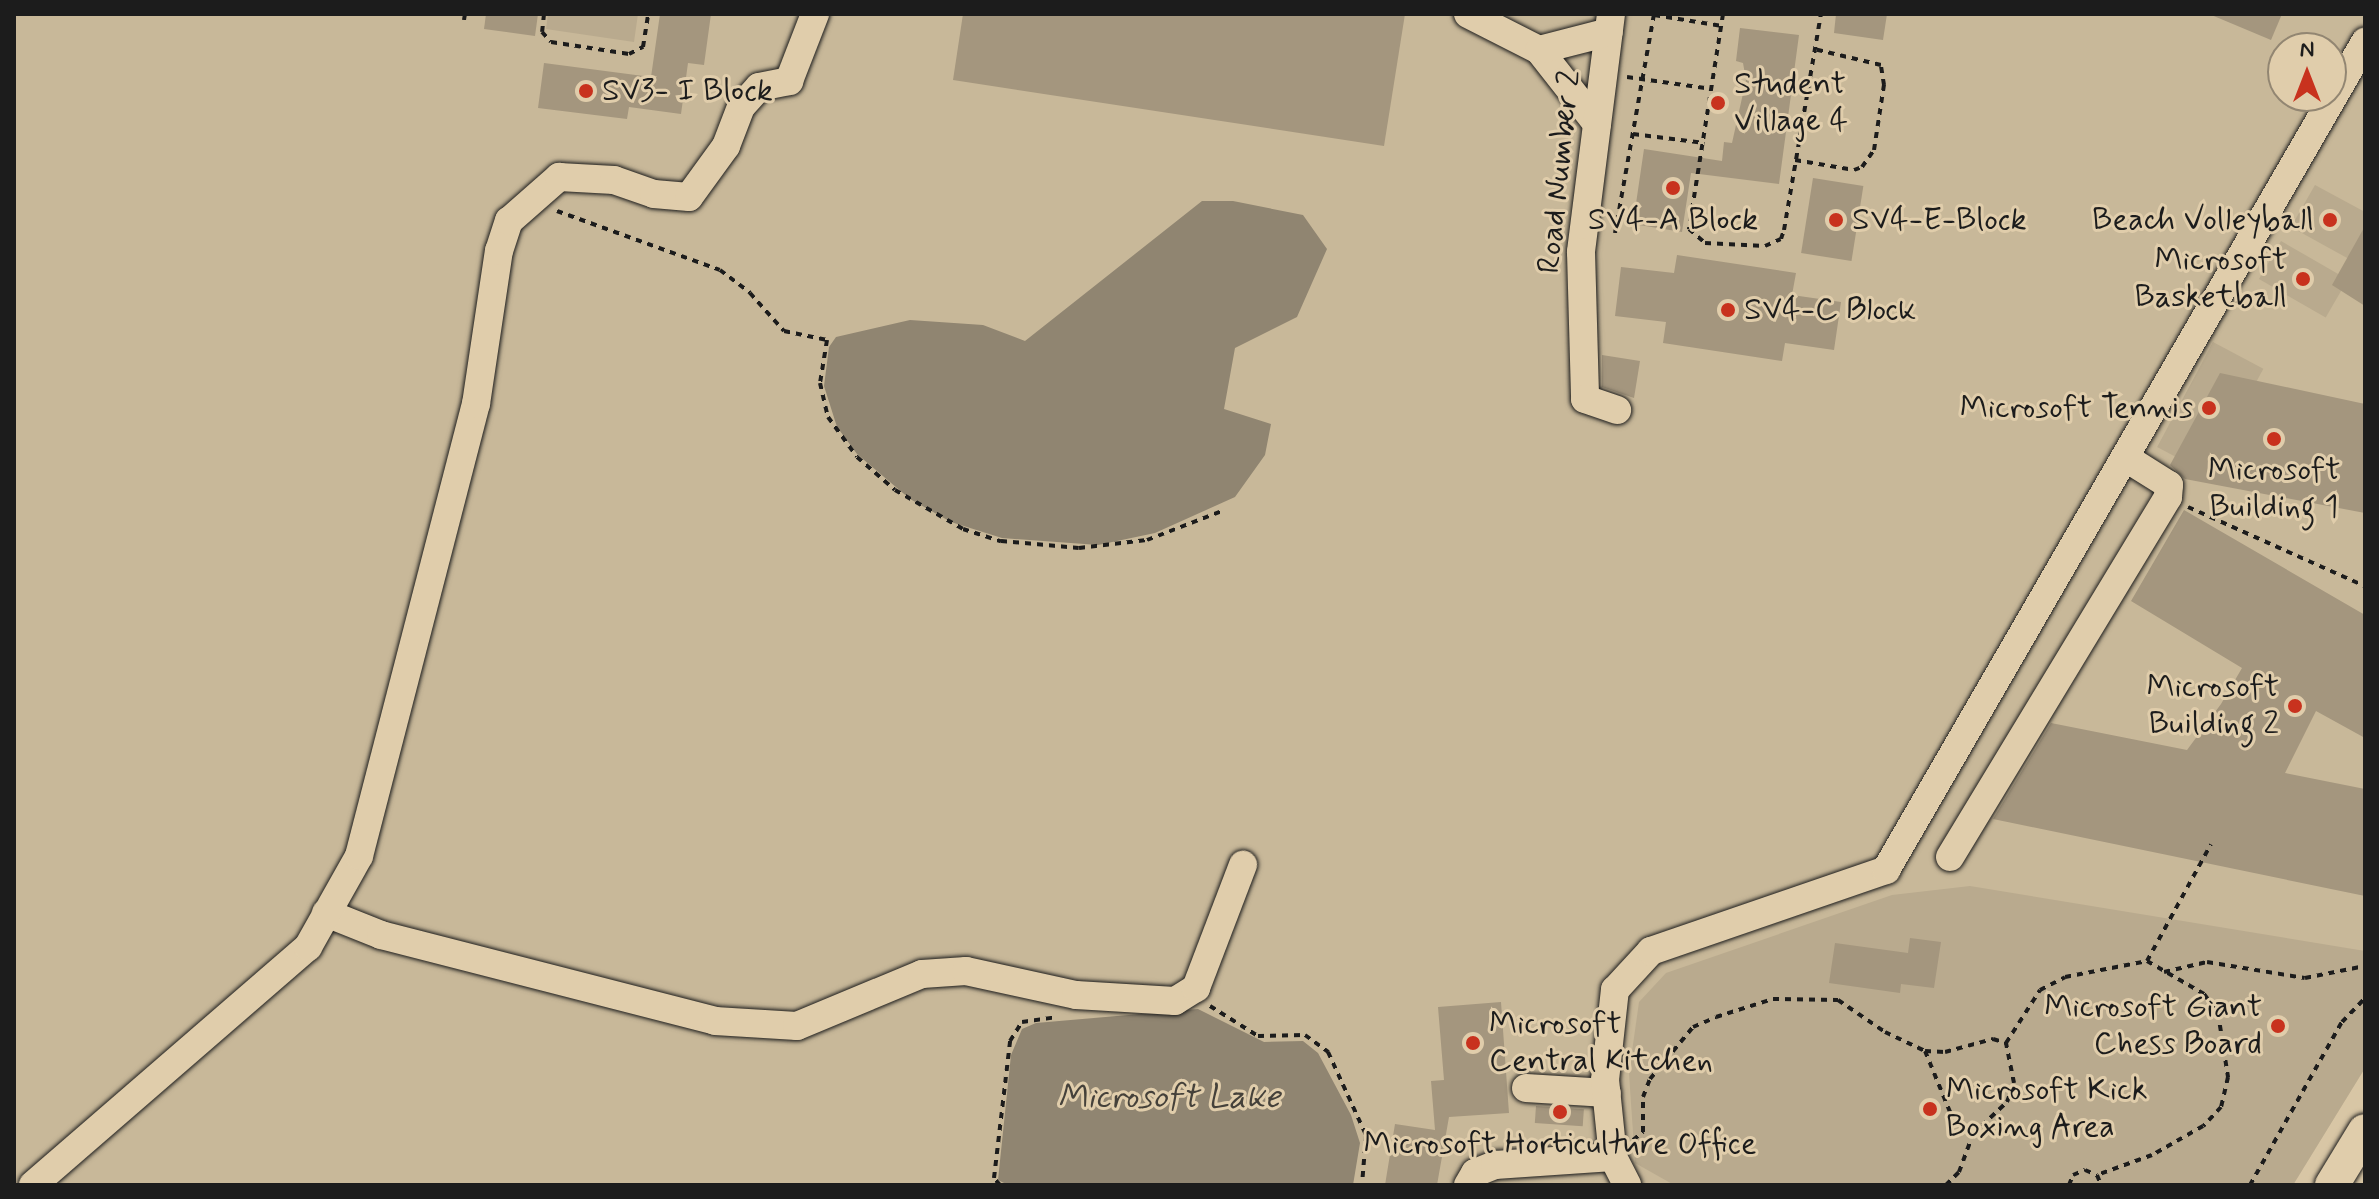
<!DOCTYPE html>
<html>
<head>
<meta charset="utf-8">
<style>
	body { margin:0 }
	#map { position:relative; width:2379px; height:1199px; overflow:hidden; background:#d8c6a5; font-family:Mynerve,sans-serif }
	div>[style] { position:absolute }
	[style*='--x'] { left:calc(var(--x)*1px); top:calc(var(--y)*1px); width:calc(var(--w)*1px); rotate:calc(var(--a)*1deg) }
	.built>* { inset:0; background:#c8b899 }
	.green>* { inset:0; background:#b9aa8e; transform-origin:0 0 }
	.water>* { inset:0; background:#908571 }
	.building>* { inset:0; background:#a4967e; transform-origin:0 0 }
	.path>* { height:4px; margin-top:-2px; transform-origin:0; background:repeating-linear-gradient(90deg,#1c1c1c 0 6px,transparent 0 12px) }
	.roads { filter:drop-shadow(0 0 2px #1c1c1c) drop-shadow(0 0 2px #1c1c1c) }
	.minor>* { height:28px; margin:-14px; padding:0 14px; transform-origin:14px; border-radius:14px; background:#e0cdab }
	.major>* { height:34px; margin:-17px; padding:0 17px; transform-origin:17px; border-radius:17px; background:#e0cdab }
	.dots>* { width:22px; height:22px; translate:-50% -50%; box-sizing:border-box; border:4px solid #e0cdab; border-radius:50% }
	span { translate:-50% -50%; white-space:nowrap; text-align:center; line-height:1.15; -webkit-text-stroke:6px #e0cdab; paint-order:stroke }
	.poi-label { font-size:32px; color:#1c1c1c }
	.left { translate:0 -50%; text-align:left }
	.right { translate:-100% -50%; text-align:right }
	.street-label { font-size:32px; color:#1c1c1c }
	.water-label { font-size:34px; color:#45413a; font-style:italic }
	.frame { position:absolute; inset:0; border:16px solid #1c1c1c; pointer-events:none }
	.north { position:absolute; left:2267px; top:32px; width:80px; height:80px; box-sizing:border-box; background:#e0cdab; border:2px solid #928672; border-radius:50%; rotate:0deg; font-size:22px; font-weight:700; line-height:32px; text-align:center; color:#1c1c1c }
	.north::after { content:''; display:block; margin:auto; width:28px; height:36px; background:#c8321e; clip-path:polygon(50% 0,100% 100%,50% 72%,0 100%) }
</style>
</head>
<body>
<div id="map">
	<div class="built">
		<i style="clip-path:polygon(evenodd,14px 14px,2365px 14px,2365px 1068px,2293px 1185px,14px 1185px,14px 14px,2283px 48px,2331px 48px,2331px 96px,2283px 96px,2283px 48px)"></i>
	</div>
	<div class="green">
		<i style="clip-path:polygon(548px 14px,638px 14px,634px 42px,546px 29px)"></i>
		<i style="clip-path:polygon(2315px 185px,2365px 212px,2365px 252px,2358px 264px,2291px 227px)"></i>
		<i style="left:2281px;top:241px;width:77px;height:44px;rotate:30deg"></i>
		<i style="left:2213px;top:342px;width:57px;height:119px;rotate:28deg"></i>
		<i style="clip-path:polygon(1970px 886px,2365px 951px,2365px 1068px,2293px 1185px,1674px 1185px,1635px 1163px,1629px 1073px,1639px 1002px,1666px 973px,1892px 895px)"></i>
	</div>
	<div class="water">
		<i style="clip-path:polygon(1202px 201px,1233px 201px,1303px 215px,1327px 249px,1297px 317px,1235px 348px,1224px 409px,1271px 424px,1265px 455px,1235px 497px,1155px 533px,1098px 545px,1002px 538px,951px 522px,910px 499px,857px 454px,837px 427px,824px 386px,829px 347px,836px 337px,910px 320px,983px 325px,1025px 341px)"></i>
		<i style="clip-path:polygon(1198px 1009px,1264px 1042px,1303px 1041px,1318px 1053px,1351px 1115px,1360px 1143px,1353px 1185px,1008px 1185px,998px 1180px,1011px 1055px,1022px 1029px,1036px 1023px)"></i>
	</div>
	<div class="building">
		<i style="clip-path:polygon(486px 14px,538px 14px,535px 36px,484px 29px)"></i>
		<i style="clip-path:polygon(660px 14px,711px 14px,704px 65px,688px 63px,681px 114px,629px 107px,627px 119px,538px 108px,544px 63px,651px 77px)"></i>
		<i style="clip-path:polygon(963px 14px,1405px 14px,1384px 146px,953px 80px)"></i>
		<i style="clip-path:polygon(1836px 14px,1887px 14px,1883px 40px,1834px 33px)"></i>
		<i style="clip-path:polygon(2209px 14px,2282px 14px,2271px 40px)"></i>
		<i style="clip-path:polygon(1740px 28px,1799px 35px,1779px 184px,1691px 173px,1682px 232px,1633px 224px,1644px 149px,1722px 161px,1724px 142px,1732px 143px,1746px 80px,1743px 63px,1736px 61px)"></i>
		<i style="left:1813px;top:178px;width:51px;height:76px;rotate:9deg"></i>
		<i style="clip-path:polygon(2365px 226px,2365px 306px,2332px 285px)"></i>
		<i style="clip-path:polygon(1677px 255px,1796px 273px,1792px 295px,1841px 302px,1834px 350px,1785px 343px,1782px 361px,1663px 343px,1666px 322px,1615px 316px,1621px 267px,1674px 273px)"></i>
		<i style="clip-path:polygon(1602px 355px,1640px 361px,1634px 398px,1602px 387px)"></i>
		<i style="clip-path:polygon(2220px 373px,2365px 404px,2365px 513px,2185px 479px,2170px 465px)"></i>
		<i style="clip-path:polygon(2184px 510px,2365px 615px,2365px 738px,2316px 711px,2285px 773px,2365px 789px,2365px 896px,1993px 819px,2051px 723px,2187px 750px,2221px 704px,2242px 668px,2131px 601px)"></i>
		<i style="clip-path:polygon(1910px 938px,1941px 942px,1934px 988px,1901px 984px,1900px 993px,1829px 983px,1835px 943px,1908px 953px)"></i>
		<i style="clip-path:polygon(1501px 1002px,1509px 1113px,1449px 1117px,1437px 1185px,1385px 1185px,1395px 1124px,1435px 1130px,1431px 1081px,1444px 1080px,1438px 1007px)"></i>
		<i style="left:1536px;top:1106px;width:48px;height:17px;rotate:4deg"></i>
	</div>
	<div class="path">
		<i style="--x:544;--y:14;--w:18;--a:96"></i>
		<i style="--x:542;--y:32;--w:13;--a:48"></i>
		<i style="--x:551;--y:42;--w:79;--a:8.7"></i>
		<i style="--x:629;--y:54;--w:16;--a:-27"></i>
		<i style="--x:643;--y:47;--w:33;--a:-81"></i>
		<i style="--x:1723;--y:14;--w:218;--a:99"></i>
		<i style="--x:1689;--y:229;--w:21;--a:41"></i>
		<i style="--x:1705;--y:243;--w:60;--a:2.9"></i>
		<i style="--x:1765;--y:246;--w:17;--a:-24"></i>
		<i style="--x:1781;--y:239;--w:9;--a:-72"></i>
		<i style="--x:1784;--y:230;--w:219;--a:-80.3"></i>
		<i style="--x:1654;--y:15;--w:69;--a:9.2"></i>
		<i style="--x:464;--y:20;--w:6;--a:-81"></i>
		<i style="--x:1627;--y:77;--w:86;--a:8"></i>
		<i style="--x:1633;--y:134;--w:72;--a:7.2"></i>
		<i style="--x:1795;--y:160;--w:60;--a:9.6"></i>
		<i style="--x:1854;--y:170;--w:9;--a:-21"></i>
		<i style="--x:1862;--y:167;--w:21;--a:-55"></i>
		<i style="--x:1874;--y:150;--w:66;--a:-81.3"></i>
		<i style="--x:1884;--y:85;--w:20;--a:-99"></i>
		<i style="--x:1881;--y:65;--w:69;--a:-166.6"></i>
		<i style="--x:557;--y:211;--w:173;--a:19.9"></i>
		<i style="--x:720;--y:270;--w:38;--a:37"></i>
		<i style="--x:750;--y:293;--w:51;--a:48.2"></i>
		<i style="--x:784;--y:331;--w:44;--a:11.8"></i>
		<i style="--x:827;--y:340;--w:44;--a:99.2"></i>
		<i style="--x:820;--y:383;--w:35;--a:77"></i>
		<i style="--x:828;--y:417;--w:49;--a:54.1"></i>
		<i style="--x:857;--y:457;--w:50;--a:41"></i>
		<i style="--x:895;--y:490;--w:78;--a:29.8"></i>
		<i style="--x:963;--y:529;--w:40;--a:18"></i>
		<i style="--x:1001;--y:541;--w:78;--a:5.1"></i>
		<i style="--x:1079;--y:548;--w:68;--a:-6.7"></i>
		<i style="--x:1147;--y:540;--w:80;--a:-21.1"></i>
		<i style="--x:1615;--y:233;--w:222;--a:-79.9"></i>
		<i style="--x:2188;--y:507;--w:194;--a:24.1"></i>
		<i style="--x:2147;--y:961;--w:133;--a:-61.3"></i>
		<i style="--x:2164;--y:972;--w:44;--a:-13.1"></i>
		<i style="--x:2207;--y:962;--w:99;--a:9.3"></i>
		<i style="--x:2305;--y:978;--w:61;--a:-11.3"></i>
		<i style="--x:1210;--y:1006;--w:57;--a:32"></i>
		<i style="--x:1258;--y:1036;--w:47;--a:-1.2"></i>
		<i style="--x:1305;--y:1035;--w:29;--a:36"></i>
		<i style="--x:1328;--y:1052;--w:91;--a:65.4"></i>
		<i style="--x:1366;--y:1135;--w:50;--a:94.6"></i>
		<i style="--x:1925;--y:1051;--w:66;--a:67.7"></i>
		<i style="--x:1950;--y:1112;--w:32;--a:44"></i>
		<i style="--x:1973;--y:1134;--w:47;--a:-43.3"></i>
		<i style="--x:2007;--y:1102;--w:20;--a:-70"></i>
		<i style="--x:2014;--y:1083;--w:41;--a:-101.3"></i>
		<i style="--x:1633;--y:1140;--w:13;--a:-39"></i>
		<i style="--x:1643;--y:1132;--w:35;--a:-90"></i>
		<i style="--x:1643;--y:1097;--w:19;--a:-69"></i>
		<i style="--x:1650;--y:1079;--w:67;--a:-50.4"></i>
		<i style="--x:1693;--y:1027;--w:25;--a:-23"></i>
		<i style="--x:1716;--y:1017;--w:60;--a:-17.5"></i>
		<i style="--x:1773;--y:999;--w:65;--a:0.9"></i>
		<i style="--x:1838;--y:1000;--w:57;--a:34.2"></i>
		<i style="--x:1885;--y:1032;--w:44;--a:25.4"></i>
		<i style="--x:1925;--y:1051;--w:20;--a:3"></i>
		<i style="--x:1945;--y:1052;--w:50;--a:-15.2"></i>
		<i style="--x:1993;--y:1039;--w:14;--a:17"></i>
		<i style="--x:2006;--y:1043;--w:63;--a:-57.3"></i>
		<i style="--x:2040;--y:990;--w:28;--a:-27"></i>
		<i style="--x:2065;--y:977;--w:84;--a:-11"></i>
		<i style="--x:2147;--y:961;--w:66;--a:30.1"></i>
		<i style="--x:2204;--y:994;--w:24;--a:54"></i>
		<i style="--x:2218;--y:1013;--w:65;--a:81.1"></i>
		<i style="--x:2228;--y:1077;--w:31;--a:103"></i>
		<i style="--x:2221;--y:1107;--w:26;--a:133"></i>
		<i style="--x:2203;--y:1126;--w:59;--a:150.4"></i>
		<i style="--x:2152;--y:1155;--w:59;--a:160"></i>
		<i style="--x:1000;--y:1185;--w:9;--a:-131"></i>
		<i style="--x:994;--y:1178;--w:138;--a:-83.3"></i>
		<i style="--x:1010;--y:1041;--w:22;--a:-58"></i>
		<i style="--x:1022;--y:1022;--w:35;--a:-8"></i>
		<i style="--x:1946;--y:1185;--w:18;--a:-45"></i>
		<i style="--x:1959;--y:1172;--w:40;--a:-69.8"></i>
		<i style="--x:2069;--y:1185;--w:11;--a:-68"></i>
		<i style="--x:2073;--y:1175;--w:13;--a:-23"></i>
		<i style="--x:2085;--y:1170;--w:13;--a:23"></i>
		<i style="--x:2097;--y:1175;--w:11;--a:68"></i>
		<i style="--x:2250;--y:1185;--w:187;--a:-60.6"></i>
		<i style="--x:2342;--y:1022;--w:33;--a:-46"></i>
	</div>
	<div class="roads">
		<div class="minor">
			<i style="--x:1468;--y:14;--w:80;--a:26.9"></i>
			<i style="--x:1539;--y:50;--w:94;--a:51.9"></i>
			<i style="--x:1611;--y:14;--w:240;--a:97.2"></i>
			<i style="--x:1581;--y:252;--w:147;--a:88.4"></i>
			<i style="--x:1585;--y:399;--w:34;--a:19"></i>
			<i style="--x:1539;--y:50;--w:72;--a:-14.4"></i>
			<i style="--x:1950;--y:857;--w:421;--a:-58.8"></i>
			<i style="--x:2168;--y:497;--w:12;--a:-85"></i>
			<i style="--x:2169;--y:485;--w:51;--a:-147.9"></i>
			<i style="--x:326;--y:913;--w:59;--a:21.8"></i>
			<i style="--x:381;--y:935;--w:345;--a:14.4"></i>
			<i style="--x:715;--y:1021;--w:82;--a:3.5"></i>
			<i style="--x:797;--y:1026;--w:135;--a:-22.6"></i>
			<i style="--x:922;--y:974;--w:44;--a:-3.9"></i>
			<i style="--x:966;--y:971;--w:113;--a:12.3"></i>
			<i style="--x:1076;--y:995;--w:99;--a:3.5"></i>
			<i style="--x:1175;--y:1001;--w:25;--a:-32"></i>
			<i style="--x:1196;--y:988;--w:132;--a:-69.1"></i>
			<i style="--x:1526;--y:1088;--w:81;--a:3.5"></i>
			<i style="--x:1613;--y:1157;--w:77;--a:-95.9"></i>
			<i style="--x:1605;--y:1080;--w:91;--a:-83.7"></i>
			<i style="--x:1615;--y:990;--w:53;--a:-47.3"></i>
			<i style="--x:1651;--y:951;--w:249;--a:-19"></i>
			<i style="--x:1886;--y:870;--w:957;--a:-59.95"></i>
			<i style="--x:33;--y:1185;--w:364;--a:-40.9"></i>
			<i style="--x:308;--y:947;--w:104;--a:-60.7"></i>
			<i style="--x:359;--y:856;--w:467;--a:-75.5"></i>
			<i style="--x:476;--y:404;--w:155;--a:-81.5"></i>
			<i style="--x:499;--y:251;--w:32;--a:-72"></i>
			<i style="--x:509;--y:221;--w:67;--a:-41.3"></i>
			<i style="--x:559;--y:177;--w:55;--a:3.1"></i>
			<i style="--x:614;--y:180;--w:42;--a:19.3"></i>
			<i style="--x:654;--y:194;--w:35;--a:5"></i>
			<i style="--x:689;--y:197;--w:63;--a:-54"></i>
			<i style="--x:726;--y:146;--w:42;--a:-69"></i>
			<i style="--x:741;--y:107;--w:27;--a:-48"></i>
			<i style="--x:759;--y:87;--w:31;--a:-11"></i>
			<i style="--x:789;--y:81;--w:72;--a:-68.8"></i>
			<i style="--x:1468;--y:1185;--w:14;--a:-60"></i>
			<i style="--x:1475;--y:1173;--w:22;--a:-22"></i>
			<i style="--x:1495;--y:1165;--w:118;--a:-3.9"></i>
			<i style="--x:1613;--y:1157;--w:31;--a:63"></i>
		</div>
		<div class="major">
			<i style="--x:2332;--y:1185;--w:63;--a:-58.6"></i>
		</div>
	</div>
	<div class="dots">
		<i style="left:586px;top:91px;background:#c8321e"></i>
		<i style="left:1718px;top:103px;background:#c8321e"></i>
		<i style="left:1673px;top:188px;background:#c8321e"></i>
		<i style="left:1836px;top:220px;background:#c8321e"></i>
		<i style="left:2330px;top:220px;background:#c8321e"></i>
		<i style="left:2303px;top:279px;background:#c8321e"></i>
		<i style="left:1728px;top:310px;background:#c8321e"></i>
		<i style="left:2209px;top:408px;background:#c8321e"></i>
		<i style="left:2274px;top:439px;background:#c8321e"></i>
		<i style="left:2295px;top:706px;background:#c8321e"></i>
		<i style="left:2278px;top:1026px;background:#c8321e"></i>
		<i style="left:1473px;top:1043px;background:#c8321e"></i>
		<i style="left:1930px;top:1109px;background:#c8321e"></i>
		<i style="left:1560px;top:1112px;background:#c8321e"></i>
	</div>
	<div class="poi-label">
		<span class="left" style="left:1734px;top:103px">Student<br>Village 4</span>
		<span class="left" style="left:602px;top:91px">SV3- I Block</span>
		<span style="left:1673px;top:220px">SV4-A Block</span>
		<span class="left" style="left:1852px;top:220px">SV4-E-Block</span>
		<span class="right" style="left:2314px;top:220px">Beach Volleyball</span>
		<span class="right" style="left:2287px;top:279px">Microsoft<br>Basketball</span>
		<span class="left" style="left:1744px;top:310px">SV4-C Block</span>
		<span class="right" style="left:2193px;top:408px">Microsoft Tennis</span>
		<span style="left:2274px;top:489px">Microsoft<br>Building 1</span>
		<span class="right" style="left:2279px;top:706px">Microsoft<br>Building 2</span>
		<span class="right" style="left:2262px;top:1026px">Microsoft Giant<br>Chess Board</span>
		<span class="left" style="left:1489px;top:1043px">Microsoft<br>Central Kitchen</span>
		<span class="left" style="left:1946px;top:1109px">Microsoft Kick<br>Boxing Area</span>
		<span style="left:1560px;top:1144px">Microsoft Horticulture Office</span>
	</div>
	<div class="street-label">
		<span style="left:1560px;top:172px;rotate:-84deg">Road Number 2</span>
	</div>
	<div class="water-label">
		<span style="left:1169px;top:1098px">Microsoft Lake</span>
	</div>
	<div class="frame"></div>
	<div class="north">N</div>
</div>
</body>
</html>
